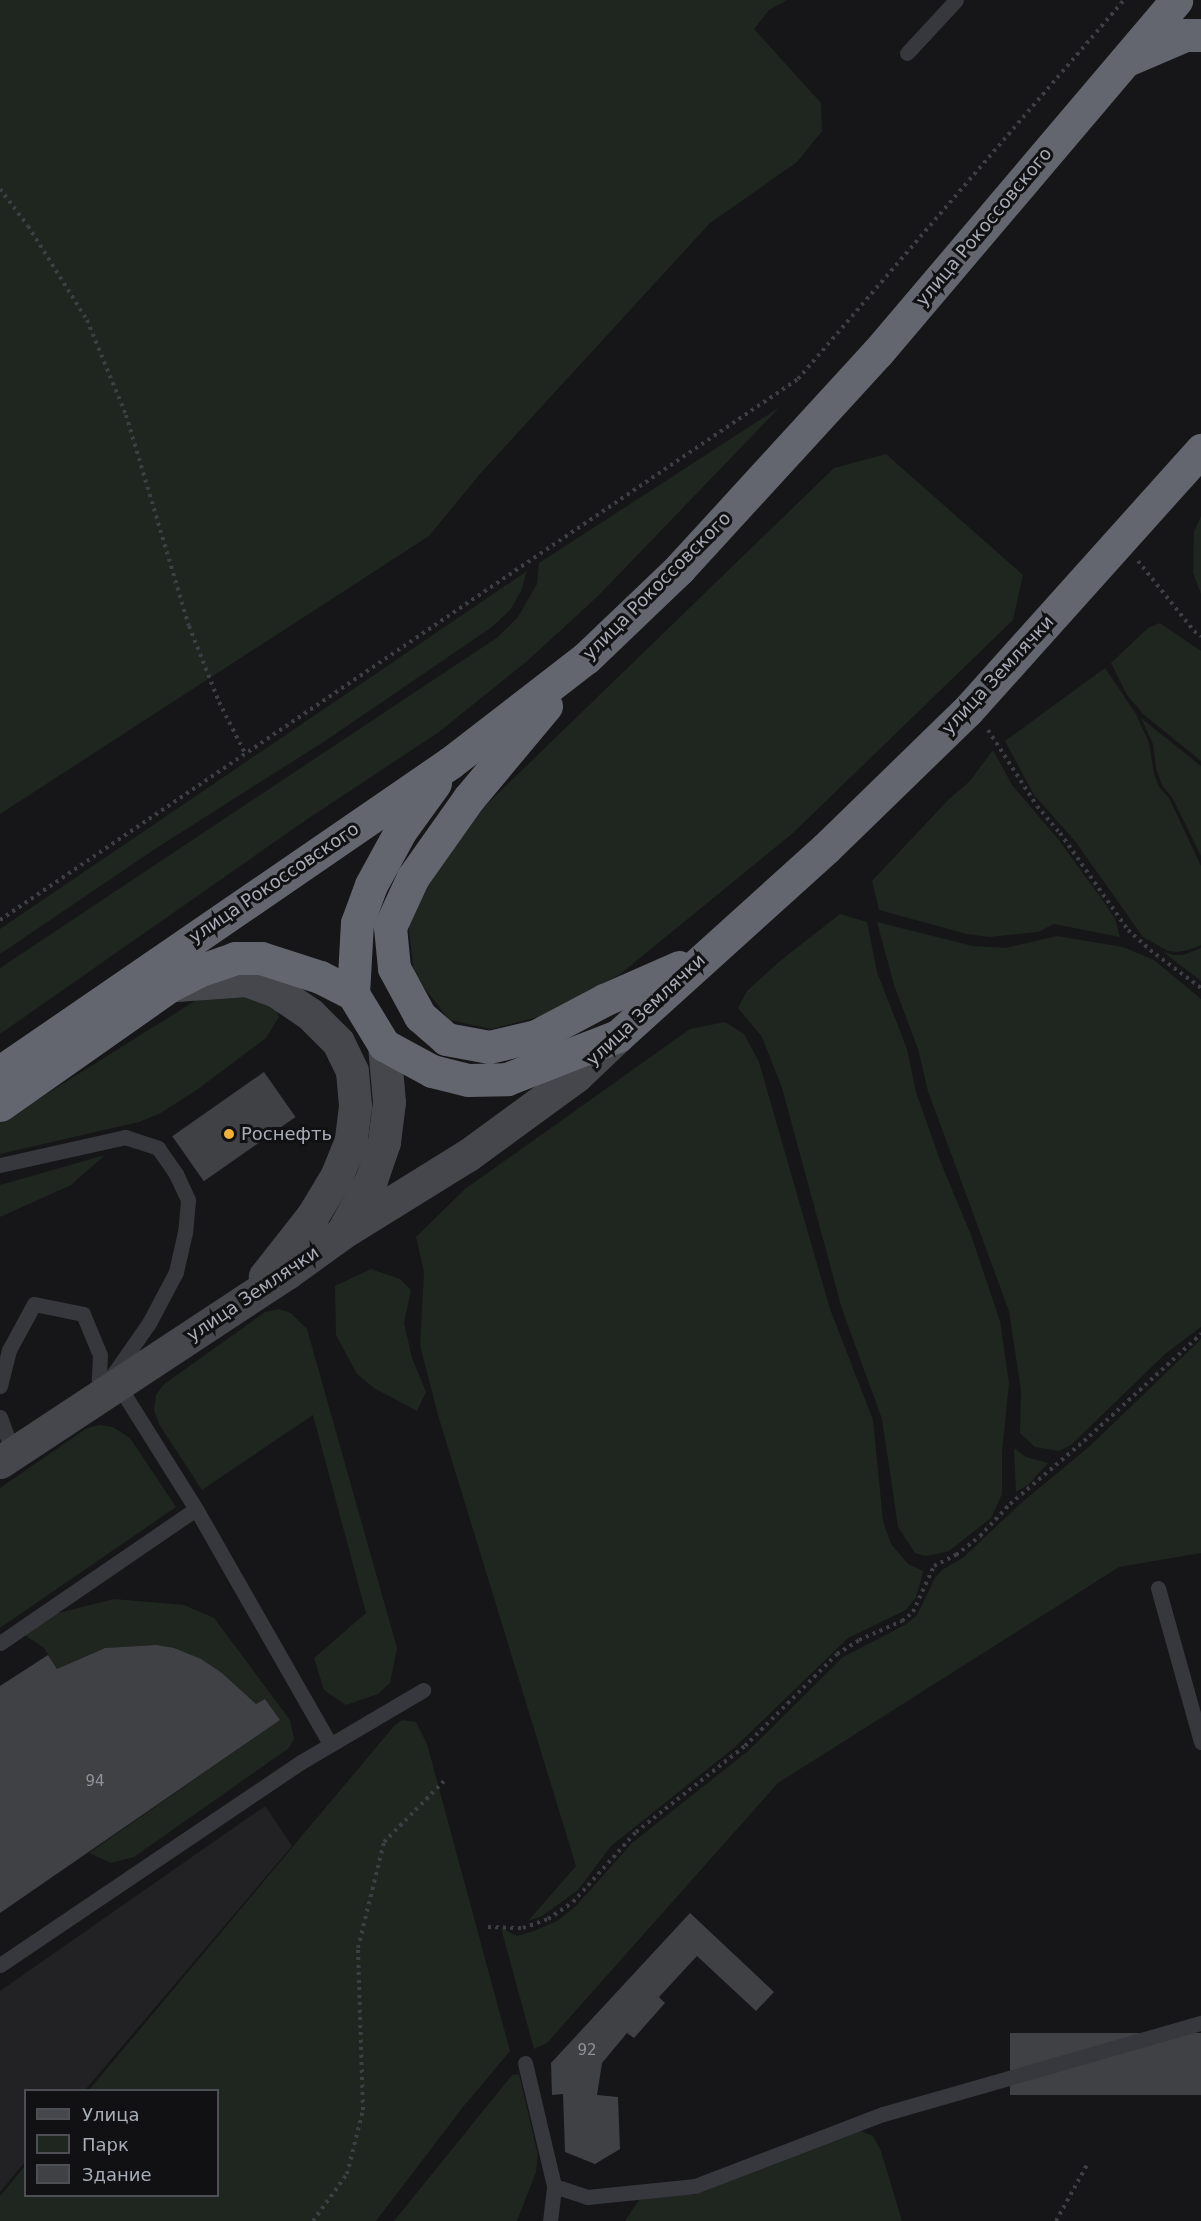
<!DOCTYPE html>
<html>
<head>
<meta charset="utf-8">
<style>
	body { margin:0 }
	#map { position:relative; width:1201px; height:2221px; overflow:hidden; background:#161618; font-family:"DejaVu Sans",sans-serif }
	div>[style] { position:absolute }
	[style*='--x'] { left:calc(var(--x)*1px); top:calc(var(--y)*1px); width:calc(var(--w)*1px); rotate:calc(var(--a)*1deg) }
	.built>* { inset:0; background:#222225 }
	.green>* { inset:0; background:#1e261f }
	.building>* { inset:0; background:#404145; transform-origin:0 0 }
	.path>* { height:4px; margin-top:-2px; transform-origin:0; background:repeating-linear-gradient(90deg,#3d3f44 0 3px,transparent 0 7.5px) }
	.lane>* { height:15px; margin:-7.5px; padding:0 7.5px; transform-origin:7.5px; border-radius:7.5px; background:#37383d }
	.secondary>* { height:33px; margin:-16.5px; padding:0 16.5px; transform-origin:16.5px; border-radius:16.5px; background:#45474d }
	.highway>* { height:33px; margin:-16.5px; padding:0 16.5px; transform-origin:16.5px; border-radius:16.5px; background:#63666e }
	.dots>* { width:16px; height:16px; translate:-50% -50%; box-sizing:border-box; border:3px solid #111113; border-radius:50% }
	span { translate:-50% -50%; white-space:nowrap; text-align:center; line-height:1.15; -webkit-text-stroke:6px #111113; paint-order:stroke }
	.number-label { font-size:15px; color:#8e929b }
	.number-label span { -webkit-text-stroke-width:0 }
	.street-label { font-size:18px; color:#a8adb8 }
	.poi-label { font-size:18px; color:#a8adb8 }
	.left { translate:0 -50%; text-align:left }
	.legend { position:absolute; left:24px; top:2089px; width:195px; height:108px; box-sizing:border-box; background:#111113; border:2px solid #4d4f55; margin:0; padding:8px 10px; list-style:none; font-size:18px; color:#a8adb8 }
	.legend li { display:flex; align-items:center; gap:12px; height:30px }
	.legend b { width:30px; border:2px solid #4d4f55 }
</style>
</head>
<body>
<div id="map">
	<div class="built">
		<i style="clip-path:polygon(265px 1806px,292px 1846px,85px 2090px,26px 2090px,25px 2162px,0 2192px,0 1991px)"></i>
	</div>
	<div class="green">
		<i style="clip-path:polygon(0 0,787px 0,769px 10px,754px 29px,821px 103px,822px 131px,797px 162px,710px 223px,479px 475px,429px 536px,0 814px)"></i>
		<i style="clip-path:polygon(780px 407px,597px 597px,526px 662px,439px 732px,306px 820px,0 1034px,0 968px,498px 637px,518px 617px,526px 603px,537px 584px,539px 563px)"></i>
		<i style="clip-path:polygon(886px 454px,1023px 575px,1013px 620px,793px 833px,619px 975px,538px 1017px,491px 1029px,449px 1020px,414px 974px,408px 921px,426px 880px,486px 805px,834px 468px)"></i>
		<i style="clip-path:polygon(1201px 516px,1201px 594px,1193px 573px,1194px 532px)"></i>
		<i style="clip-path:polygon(527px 571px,521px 591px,511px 609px,492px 627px,325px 741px,158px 847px,0 954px,0 929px)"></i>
		<i style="clip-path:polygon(1160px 623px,1201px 651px,1201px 761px,1143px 714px,1127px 695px,1111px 663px,1148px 628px)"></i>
		<i style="clip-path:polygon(1105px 668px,1136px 714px,1149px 743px,1154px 774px,1159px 787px,1169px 798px,1201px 866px,1201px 945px,1188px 950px,1178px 952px,1168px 951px,1143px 937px,1075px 841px,1034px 795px,1005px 741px)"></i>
		<i style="clip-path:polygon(1141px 718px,1201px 766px,1201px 856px,1173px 799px,1162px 785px,1156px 768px,1153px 744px)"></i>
		<i style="clip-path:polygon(993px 750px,1012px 785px,1058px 839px,1104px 902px,1115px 919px,1120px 937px,1054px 924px,1038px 932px,989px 937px,967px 934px,879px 910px,872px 881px,949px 799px,970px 781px)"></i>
		<i style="clip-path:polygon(840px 914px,867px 922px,877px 972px,907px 1049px,916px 1092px,941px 1163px,971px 1235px,1000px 1321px,1009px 1383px,1002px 1452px,1002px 1494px,991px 1518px,949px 1551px,937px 1554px,925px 1556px,915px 1553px,898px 1527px,882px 1419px,842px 1309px,782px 1088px,762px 1037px,738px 1008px,747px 991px,780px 961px)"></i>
		<i style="clip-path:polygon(877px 922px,973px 946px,1005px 948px,1057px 936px,1123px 947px,1154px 960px,1201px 999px,1201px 1327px,1165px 1354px,1071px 1445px,1059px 1451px,1035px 1447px,1020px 1433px,1021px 1390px,1009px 1311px,928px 1091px,918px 1049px,894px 985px)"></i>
		<i style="clip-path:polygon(1201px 948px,1201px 981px,1162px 951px,1173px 955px,1183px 955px)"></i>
		<i style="clip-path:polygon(245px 992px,274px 1005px,279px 1017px,266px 1038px,198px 1089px,159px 1114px,139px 1122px,0 1154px,0 1123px,198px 999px)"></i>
		<i style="clip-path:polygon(725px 1022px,744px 1034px,759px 1062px,830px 1309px,873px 1420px,883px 1521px,891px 1544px,908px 1564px,923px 1571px,921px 1580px,916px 1597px,906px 1610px,848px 1638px,735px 1747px,611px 1846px,578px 1890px,542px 1916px,528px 1921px,576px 1866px,438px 1415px,420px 1345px,424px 1272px,416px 1237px,465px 1189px,690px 1029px)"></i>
		<i style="clip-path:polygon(105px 1155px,71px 1185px,0 1217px,0 1185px)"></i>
		<i style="clip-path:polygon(371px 1269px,400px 1279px,411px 1290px,404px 1323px,412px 1358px,426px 1392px,417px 1411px,374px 1388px,357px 1374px,336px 1335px,335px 1286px)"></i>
		<i style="clip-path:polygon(279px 1309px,291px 1313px,307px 1329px,397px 1648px,390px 1683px,378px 1694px,346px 1705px,324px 1690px,314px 1658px,366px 1613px,313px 1415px,202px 1490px,159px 1424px,154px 1410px,156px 1395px,163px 1385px,265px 1312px)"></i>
		<i style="clip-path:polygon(1201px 1339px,1201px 1553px,1119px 1567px,778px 1783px,547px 2043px,534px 2049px,501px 1928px,517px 1936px,534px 1931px,557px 1921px,575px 1907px,632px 1843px,748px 1751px,843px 1657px,905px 1625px,917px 1615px,935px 1578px,942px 1570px,964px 1557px,1020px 1504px,1090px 1446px)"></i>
		<i style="clip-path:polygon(100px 1425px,113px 1427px,130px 1438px,176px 1507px,0 1628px,0 1488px,87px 1428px)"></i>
		<i style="clip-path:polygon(1014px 1448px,1026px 1457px,1048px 1463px,1029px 1484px,1016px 1492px)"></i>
		<i style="clip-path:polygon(114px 1599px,184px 1605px,214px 1618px,290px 1720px,294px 1739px,289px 1748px,134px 1857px,111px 1863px,89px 1853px,280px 1720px,265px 1699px,256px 1704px,222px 1673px,156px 1645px,105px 1648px,57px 1669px,44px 1648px,23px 1634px,50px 1615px)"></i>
		<i style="clip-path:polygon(402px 1720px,416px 1722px,427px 1744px,510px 2051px,463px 2107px,376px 2221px,0 2221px,0 2196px,25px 2166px,26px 2196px,218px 2196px,218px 2090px,89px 2090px,394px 1726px)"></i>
		<i style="clip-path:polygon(519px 2074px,538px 2155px,536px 2172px,517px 2221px,394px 2221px,512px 2075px)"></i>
		<i style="clip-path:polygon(861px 2131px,873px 2136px,881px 2151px,902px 2221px,625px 2221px,639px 2200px,668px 2194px,695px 2195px,849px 2133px)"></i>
	</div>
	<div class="building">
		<i style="left:264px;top:1072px;width:55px;height:112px;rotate:55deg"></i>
		<i style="clip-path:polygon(156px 1645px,174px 1648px,201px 1659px,222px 1673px,256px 1704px,265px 1699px,280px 1720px,0 1913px,0 1686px,48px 1655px,57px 1669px,105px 1648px)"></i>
		<i style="clip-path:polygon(690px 1913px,774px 1992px,756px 2011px,697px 1956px,659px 1997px,665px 2003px,634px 2038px,627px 2033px,602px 2063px,597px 2095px,618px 2097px,620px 2149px,595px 2164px,565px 2152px,563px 2094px,552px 2095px,551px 2063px)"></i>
		<i style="left:1201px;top:2033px;width:62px;height:191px;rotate:90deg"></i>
	</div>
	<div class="path">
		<i style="--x:0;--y:189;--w:46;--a:52.9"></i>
		<i style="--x:28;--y:226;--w:111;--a:57.9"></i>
		<i style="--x:87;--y:320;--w:103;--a:67.7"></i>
		<i style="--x:126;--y:415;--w:220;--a:73.4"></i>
		<i style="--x:189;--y:626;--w:82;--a:68.5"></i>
		<i style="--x:219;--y:702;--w:57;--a:63"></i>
		<i style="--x:1138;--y:561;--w:90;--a:51.3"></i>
		<i style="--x:1194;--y:631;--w:9;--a:36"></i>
		<i style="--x:988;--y:730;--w:90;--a:57.2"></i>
		<i style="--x:1037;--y:806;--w:35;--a:50"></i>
		<i style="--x:1060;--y:833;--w:118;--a:55"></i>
		<i style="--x:1128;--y:930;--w:30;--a:42"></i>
		<i style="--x:1150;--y:950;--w:64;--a:36.7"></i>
		<i style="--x:0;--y:920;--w:964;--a:-34.14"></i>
		<i style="--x:798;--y:379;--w:500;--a:-49.3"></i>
		<i style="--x:488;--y:1927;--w:35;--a:2"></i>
		<i style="--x:523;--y:1928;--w:27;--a:-20"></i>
		<i style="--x:548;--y:1919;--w:30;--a:-34"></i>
		<i style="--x:573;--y:1902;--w:94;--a:-48"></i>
		<i style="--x:636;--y:1832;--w:139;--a:-38.3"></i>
		<i style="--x:745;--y:1746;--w:130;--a:-45"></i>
		<i style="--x:837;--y:1654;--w:26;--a:-32"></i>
		<i style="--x:859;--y:1640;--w:47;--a:-23.8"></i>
		<i style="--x:902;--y:1621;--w:14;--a:-39"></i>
		<i style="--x:913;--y:1612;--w:51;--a:-65.5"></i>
		<i style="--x:934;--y:1566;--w:25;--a:-27"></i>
		<i style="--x:956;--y:1555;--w:31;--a:-38"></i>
		<i style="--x:980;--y:1536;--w:44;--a:-46.8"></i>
		<i style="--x:1010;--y:1504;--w:97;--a:-40.4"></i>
		<i style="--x:1084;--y:1441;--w:159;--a:-42.4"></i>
		<i style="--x:313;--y:2221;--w:58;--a:-54.1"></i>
		<i style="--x:347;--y:2174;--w:66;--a:-76"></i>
		<i style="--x:363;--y:2110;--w:162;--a:-91.8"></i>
		<i style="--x:358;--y:1948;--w:109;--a:-76.2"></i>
		<i style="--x:384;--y:1842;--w:90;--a:-45.5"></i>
		<i style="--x:1056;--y:2221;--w:66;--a:-61.1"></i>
	</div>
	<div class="lane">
		<i style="--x:907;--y:53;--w:72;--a:-47.2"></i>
		<i style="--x:0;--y:1165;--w:128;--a:-12.6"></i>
		<i style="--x:125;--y:1137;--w:35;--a:18"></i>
		<i style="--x:158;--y:1148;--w:32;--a:55"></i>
		<i style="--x:176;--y:1174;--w:29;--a:65"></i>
		<i style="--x:188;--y:1200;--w:32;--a:95"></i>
		<i style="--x:185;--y:1232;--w:41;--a:102.7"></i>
		<i style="--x:176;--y:1272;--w:58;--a:117.9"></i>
		<i style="--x:149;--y:1323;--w:68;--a:124.9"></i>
		<i style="--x:0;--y:1386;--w:37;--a:-76"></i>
		<i style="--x:9;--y:1350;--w:52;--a:-61.5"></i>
		<i style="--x:34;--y:1304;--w:50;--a:11.5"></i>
		<i style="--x:83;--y:1314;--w:44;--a:67.5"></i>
		<i style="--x:100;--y:1355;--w:41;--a:92.8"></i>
		<i style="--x:0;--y:1417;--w:38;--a:70"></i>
		<i style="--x:196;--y:1509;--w:271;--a:60.3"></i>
		<i style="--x:1158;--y:1588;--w:160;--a:74.4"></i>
		<i style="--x:0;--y:1643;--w:237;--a:-34.4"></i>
		<i style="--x:196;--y:1509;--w:149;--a:-122.1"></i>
		<i style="--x:0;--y:1965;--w:363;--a:-34"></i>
		<i style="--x:301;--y:1762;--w:142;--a:-30.5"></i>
		<i style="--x:525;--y:2063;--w:126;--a:76.7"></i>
		<i style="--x:554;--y:2186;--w:35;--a:18"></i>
		<i style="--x:587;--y:2197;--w:109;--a:-5.8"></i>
		<i style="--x:695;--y:2186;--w:201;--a:-21"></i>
		<i style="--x:883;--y:2114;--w:331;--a:-16"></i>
		<i style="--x:550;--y:2221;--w:35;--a:-83"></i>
	</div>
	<div class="secondary">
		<i style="--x:176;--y:985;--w:70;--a:-4.1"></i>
		<i style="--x:246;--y:980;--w:32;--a:20"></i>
		<i style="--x:276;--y:991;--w:41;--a:34.1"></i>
		<i style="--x:310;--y:1014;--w:40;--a:45"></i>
		<i style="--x:338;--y:1042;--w:32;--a:64"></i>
		<i style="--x:352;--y:1071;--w:35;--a:85"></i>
		<i style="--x:355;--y:1106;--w:34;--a:97"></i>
		<i style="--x:351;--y:1140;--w:38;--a:112"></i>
		<i style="--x:337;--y:1175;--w:47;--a:121"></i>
		<i style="--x:313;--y:1215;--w:78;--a:128.2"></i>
		<i style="--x:343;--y:1231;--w:58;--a:-61.2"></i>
		<i style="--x:371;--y:1180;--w:40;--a:-71.1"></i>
		<i style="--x:384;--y:1142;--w:40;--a:-82.9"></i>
		<i style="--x:389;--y:1102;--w:57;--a:-95"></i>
		<i style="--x:0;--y:1462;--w:344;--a:-33.4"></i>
		<i style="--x:287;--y:1273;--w:68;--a:-36"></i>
		<i style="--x:342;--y:1233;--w:148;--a:-31.8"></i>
		<i style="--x:468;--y:1155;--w:134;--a:-36.2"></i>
		<i style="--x:576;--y:1076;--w:58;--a:-43.6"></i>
	</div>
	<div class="highway">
		<i style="--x:1129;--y:59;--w:61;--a:-23.2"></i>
		<i style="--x:1185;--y:35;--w:16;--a:0"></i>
		<i style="--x:546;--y:706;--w:120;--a:129.9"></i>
		<i style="--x:469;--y:798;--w:97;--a:125.3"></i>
		<i style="--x:413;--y:877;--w:55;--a:114.7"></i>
		<i style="--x:390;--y:927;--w:41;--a:84.4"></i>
		<i style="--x:394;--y:968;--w:55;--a:61.6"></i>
		<i style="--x:420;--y:1016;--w:35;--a:41"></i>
		<i style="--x:446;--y:1039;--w:44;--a:10.5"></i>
		<i style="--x:489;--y:1047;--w:48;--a:-13.2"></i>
		<i style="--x:536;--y:1036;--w:77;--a:-27.9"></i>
		<i style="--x:604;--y:1000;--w:82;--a:-23.7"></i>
		<i style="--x:353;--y:994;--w:71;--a:-86.8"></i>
		<i style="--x:357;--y:923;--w:40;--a:-69.8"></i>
		<i style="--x:371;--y:885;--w:63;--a:-61.4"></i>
		<i style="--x:401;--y:830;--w:58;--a:-54.1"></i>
		<i style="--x:0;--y:1072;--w:546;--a:-34.48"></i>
		<i style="--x:450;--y:763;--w:172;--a:-37.7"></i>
		<i style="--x:586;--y:658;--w:129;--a:-43.7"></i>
		<i style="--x:679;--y:569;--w:294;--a:-47.5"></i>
		<i style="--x:878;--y:352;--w:461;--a:-49.7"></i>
		<i style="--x:0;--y:1105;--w:209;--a:-35.1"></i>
		<i style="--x:171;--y:985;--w:34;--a:-27"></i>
		<i style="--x:201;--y:970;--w:36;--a:-19"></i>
		<i style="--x:235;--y:958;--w:26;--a:0"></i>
		<i style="--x:261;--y:958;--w:62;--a:17.9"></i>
		<i style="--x:320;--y:977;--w:37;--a:27"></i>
		<i style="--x:353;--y:994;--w:60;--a:58.7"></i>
		<i style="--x:384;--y:1045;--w:55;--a:28.4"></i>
		<i style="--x:432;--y:1071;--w:37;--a:14"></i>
		<i style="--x:468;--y:1080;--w:39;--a:-1"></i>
		<i style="--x:507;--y:1079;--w:119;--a:-21.2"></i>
		<i style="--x:618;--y:1036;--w:280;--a:-42.1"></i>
		<i style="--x:826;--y:848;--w:197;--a:-44.2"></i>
		<i style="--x:967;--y:711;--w:351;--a:-48.1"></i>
	</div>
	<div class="dots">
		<i style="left:229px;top:1134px;background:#f2b134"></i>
	</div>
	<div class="number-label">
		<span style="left:95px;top:1782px">94</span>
		<span style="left:587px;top:2051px">92</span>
	</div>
	<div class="street-label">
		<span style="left:984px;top:227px;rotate:-50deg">улица Рокоссовского</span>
		<span style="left:657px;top:586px;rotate:-45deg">улица Рокоссовского</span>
		<span style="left:998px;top:675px;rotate:-47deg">улица Землячки</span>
		<span style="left:274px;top:883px;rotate:-34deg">улица Рокоссовского</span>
		<span style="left:646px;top:1010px;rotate:-43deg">улица Землячки</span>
		<span style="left:253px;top:1294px;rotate:-34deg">улица Землячки</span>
	</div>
	<div class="poi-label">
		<span class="left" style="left:241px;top:1134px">Роснефть</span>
	</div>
	<ul class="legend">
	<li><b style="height:8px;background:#45474d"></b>Улица</li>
	<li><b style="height:16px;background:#1e261f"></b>Парк</li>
	<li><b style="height:16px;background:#404145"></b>Здание</li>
	</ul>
</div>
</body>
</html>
